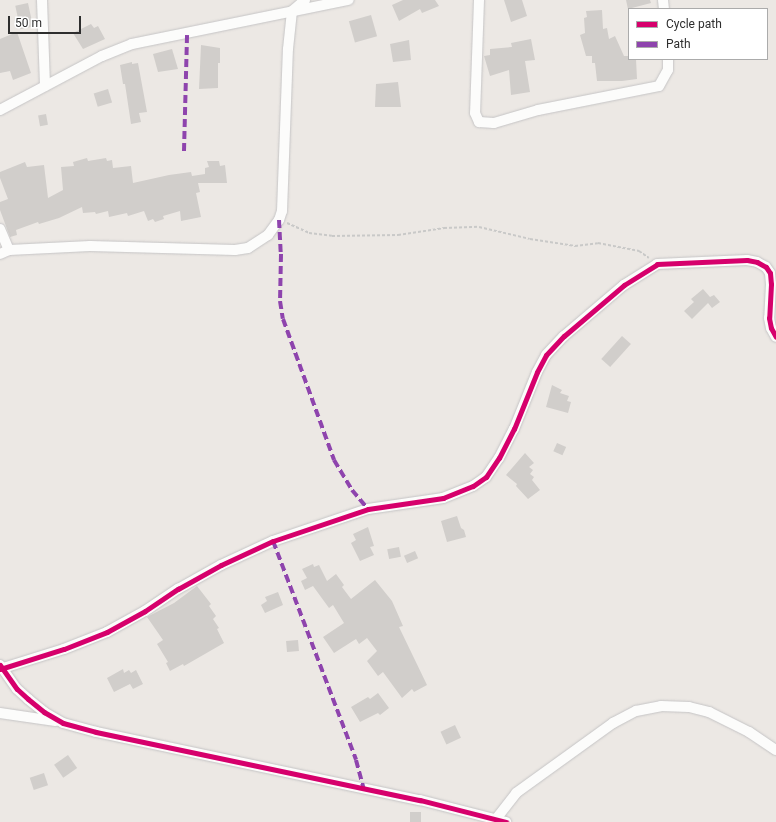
<!DOCTYPE html>
<html>
<head>
<meta charset="utf-8">
<style>
	body { margin:0 }
	#map { position:relative; width:776px; height:822px; overflow:hidden; background:#ece8e4; font-family:Roboto,sans-serif }
	div>[style] { position:absolute }
	[style*='--x'] { left:calc(var(--x)*1px); top:calc(var(--y)*1px); width:calc(var(--w)*1px); rotate:calc(var(--a)*1deg) }
	.building>* { inset:0; background:#d1cecb; transform-origin:0 0 }
	.path>* { height:2px; margin-top:-1px; transform-origin:0; background:repeating-linear-gradient(90deg,#c9c9c8 0 3px,transparent 0 5px) }
	.roads { filter:drop-shadow(0 0 1px #c5c4c5) drop-shadow(0 0 1px #c5c4c5) }
	.minor>* { height:10px; margin:-5px; padding:0 5px; transform-origin:5px; border-radius:5px; background:#fcfcfb }
	.quiet>* { height:4px; margin-top:-2px; transform-origin:0; background:repeating-linear-gradient(90deg,#8e44ad 0 8px,transparent 0 12px) }
	.cycleway>* { height:5px; margin:-2.5px; padding:0 2.5px; transform-origin:2.5px; border-radius:2.5px; background:#d6006c }
	span { translate:-50% -50%; white-space:nowrap; text-align:center; line-height:1.15; -webkit-text-stroke:3px #fff; paint-order:stroke }
	.legend { position:absolute; left:628px; top:8px; width:140px; height:52px; box-sizing:border-box; background:#fff; border:1px solid #ababab; margin:0; padding:5px 7px; list-style:none; font-size:12px; color:#2e2e2e }
	.legend li { display:flex; align-items:center; gap:8px; height:20px }
	.legend b { width:20px; border:1px solid #ababab }
	.scale { position:absolute; left:8px; top:16px; width:73px; height:18px; box-sizing:border-box; border:2px solid #2e2e2e; border-top:0; padding-left:5px; font-size:12px; line-height:14px; white-space:nowrap; color:#2e2e2e; -webkit-text-stroke:3px #fff; paint-order:stroke }
</style>
</head>
<body>
<div id="map">
	<div class="building">
		<i style="clip-path:polygon(403px 0,435px 0,439px 6px,422px 13px,420px 9px,399px 21px,392px 5px)"></i>
		<i style="clip-path:polygon(504px 0,522px 0,527px 16px,511px 22px)"></i>
		<i style="clip-path:polygon(626px 0,650px 0,651px 3px,628px 9px)"></i>
		<i style="left:28px;top:3px;width:24px;height:13px;rotate:78deg"></i>
		<i style="clip-path:polygon(602px 10px,603px 29px,607px 28px,609px 39px,615px 36px,624px 56px,629px 56px,629px 59px,636px 59px,637px 79px,622px 81px,597px 81px,595px 63px,592px 63px,592px 56px,586px 56px,580px 35px,585px 33px,584px 18px,587px 17px,586px 11px)"></i>
		<i style="left:371px;top:15px;width:22px;height:23px;rotate:74deg"></i>
		<i style="clip-path:polygon(91px 24px,94px 28px,98px 26px,105px 39px,83px 49px,73px 33px)"></i>
		<i style="clip-path:polygon(17px 32px,31px 73px,13px 80px,10px 71px,0 73px,0 39px)"></i>
		<i style="clip-path:polygon(531px 39px,535px 60px,525px 61px,530px 92px,511px 95px,509px 70px,490px 76px,484px 56px,490px 55px,490px 49px,512px 47px,511px 43px)"></i>
		<i style="clip-path:polygon(409px 40px,411px 60px,393px 62px,390px 44px)"></i>
		<i style="clip-path:polygon(201px 45px,220px 48px,220px 63px,218px 63px,218px 88px,199px 89px)"></i>
		<i style="clip-path:polygon(172px 49px,178px 69px,158px 72px,153px 54px)"></i>
		<i style="clip-path:polygon(132px 62px,132px 64px,138px 63px,147px 112px,139px 113px,141px 122px,131px 124px,125px 84px,123px 84px,120px 65px)"></i>
		<i style="clip-path:polygon(398px 82px,401px 107px,375px 107px,376px 84px)"></i>
		<i style="left:108px;top:89px;width:14px;height:15px;rotate:73deg"></i>
		<i style="left:46px;top:114px;width:11px;height:8px;rotate:80deg"></i>
		<i style="clip-path:polygon(87px 158px,88px 161px,106px 158px,107px 161px,112px 160px,113px 168px,131px 166px,133px 183px,169px 175px,191px 172px,192px 176px,205px 174px,205px 168px,209px 167px,207px 161px,219px 161px,220px 166px,225px 165px,227px 183px,198px 183px,200px 192px,196px 193px,201px 217px,181px 221px,180px 211px,163px 216px,164px 219px,155px 222px,153px 219px,148px 221px,144px 211px,128px 216px,127px 213px,109px 217px,108px 211px,96px 214px,95px 212px,83px 213px,82px 207px,59px 218px,39px 224px,38px 222px,16px 230px,17px 235px,10px 237px,0 210px,0 202px,8px 199px,0 178px,0 172px,25px 162px,27px 167px,44px 165px,48px 198px,63px 190px,61px 167px,74px 166px,73px 162px)"></i>
		<i style="clip-path:polygon(703px 289px,710px 297px,714px 295px,720px 302px,712px 308px,708px 303px,692px 319px,684px 311px,694px 302px,691px 299px)"></i>
		<i style="left:622px;top:336px;width:12px;height:31px;rotate:42deg"></i>
		<i style="clip-path:polygon(552px 385px,562px 390px,560px 393px,569px 396px,567px 401px,571px 402px,568px 413px,546px 407px)"></i>
		<i style="left:557px;top:443px;width:10px;height:9px;rotate:24deg"></i>
		<i style="clip-path:polygon(525px 453px,534px 463px,529px 467px,533px 470px,530px 474px,534px 477px,532px 480px,540px 490px,528px 499px,516px 486px,517px 484px,506px 475px)"></i>
		<i style="clip-path:polygon(457px 516px,461px 528px,464px 530px,466px 537px,447px 542px,441px 521px)"></i>
		<i style="clip-path:polygon(368px 527px,374px 546px,370px 547px,374px 555px,360px 561px,351px 543px,356px 540px,353px 534px)"></i>
		<i style="left:399px;top:547px;width:10px;height:12px;rotate:79deg"></i>
		<i style="left:415px;top:551px;width:8px;height:12px;rotate:67deg"></i>
		<i style="clip-path:polygon(313px 564px,314px 567px,319px 565px,327px 581px,336px 574px,344px 585px,342px 587px,351px 599px,375px 580px,392px 601px,403px 626px,399px 627px,427px 685px,414px 692px,412px 689px,402px 698px,383px 672px,378px 676px,367px 661px,377px 651px,367px 638px,359px 644px,356px 639px,334px 653px,323px 637px,344px 623px,333px 605px,329px 608px,313px 586px,305px 590px,301px 581px,307px 578px,302px 569px)"></i>
		<i style="clip-path:polygon(197px 586px,211px 604px,209px 606px,216px 616px,213px 619px,219px 628px,217px 629px,224px 643px,184px 666px,183px 664px,170px 671px,166px 663px,168px 662px,157px 644px,163px 640px,147px 617px,174px 603px)"></i>
		<i style="clip-path:polygon(278px 592px,283px 605px,265px 613px,261px 605px,267px 601px,265px 597px)"></i>
		<i style="left:298px;top:640px;width:11px;height:12px;rotate:85deg"></i>
		<i style="clip-path:polygon(123px 669px,124px 673px,129px 670px,131px 673px,136px 670px,143px 684px,133px 689px,130px 684px,114px 692px,107px 678px)"></i>
		<i style="clip-path:polygon(378px 693px,389px 708px,380px 715px,378px 713px,360px 722px,351px 707px,368px 697px,370px 699px)"></i>
		<i style="left:455px;top:725px;width:14px;height:16px;rotate:65deg"></i>
		<i style="left:68px;top:755px;width:16px;height:17px;rotate:55deg"></i>
		<i style="left:44px;top:773px;width:13px;height:15px;rotate:72deg"></i>
		<i style="left:410px;top:812px;width:11px;height:10px"></i>
	</div>
	<div class="path">
		<i style="--x:287;--y:223;--w:24;--a:24"></i>
		<i style="--x:309;--y:233;--w:23;--a:7"></i>
		<i style="--x:332;--y:236;--w:66;--a:-0.9"></i>
		<i style="--x:398;--y:235;--w:47;--a:-8.7"></i>
		<i style="--x:444;--y:228;--w:35;--a:-2"></i>
		<i style="--x:479;--y:227;--w:52;--a:13.2"></i>
		<i style="--x:530;--y:239;--w:46;--a:8.8"></i>
		<i style="--x:575;--y:246;--w:23;--a:-7"></i>
		<i style="--x:598;--y:243;--w:42;--a:11"></i>
		<i style="--x:639;--y:251;--w:12;--a:35"></i>
	</div>
	<div class="roads">
		<div class="minor">
			<i style="--x:42;--y:0;--w:86;--a:88"></i>
			<i style="--x:479;--y:0;--w:113;--a:92"></i>
			<i style="--x:475;--y:113;--w:10;--a:66"></i>
			<i style="--x:479;--y:122;--w:15;--a:4"></i>
			<i style="--x:494;--y:123;--w:46;--a:-16.5"></i>
			<i style="--x:538;--y:110;--w:123;--a:-11.2"></i>
			<i style="--x:659;--y:86;--w:18;--a:-61"></i>
			<i style="--x:668;--y:70;--w:11;--a:-90"></i>
			<i style="--x:663;--y:0;--w:9;--a:84"></i>
			<i style="--x:0;--y:110;--w:115;--a:-27.9"></i>
			<i style="--x:102;--y:56;--w:32;--a:-22"></i>
			<i style="--x:132;--y:44;--w:221;--a:-11.5"></i>
			<i style="--x:0;--y:229;--w:23;--a:67"></i>
			<i style="--x:0;--y:254;--w:10;--a:-24"></i>
			<i style="--x:9;--y:250;--w:81;--a:-2.8"></i>
			<i style="--x:90;--y:246;--w:145;--a:1.6"></i>
			<i style="--x:235;--y:250;--w:13;--a:-9"></i>
			<i style="--x:248;--y:248;--w:24;--a:-33"></i>
			<i style="--x:268;--y:235;--w:19;--a:-54"></i>
			<i style="--x:279;--y:220;--w:9;--a:-72"></i>
			<i style="--x:282;--y:211;--w:162;--a:-87.9"></i>
			<i style="--x:288;--y:49;--w:38;--a:-84"></i>
			<i style="--x:292;--y:11;--w:17;--a:-40"></i>
			<i style="--x:0;--y:665;--w:29;--a:55"></i>
			<i style="--x:17;--y:689;--w:15;--a:42"></i>
			<i style="--x:28;--y:699;--w:21;--a:39"></i>
			<i style="--x:44;--y:712;--w:22;--a:30"></i>
			<i style="--x:63;--y:723;--w:34;--a:15"></i>
			<i style="--x:96;--y:732;--w:331;--a:11.9"></i>
			<i style="--x:420;--y:800;--w:89;--a:14.3"></i>
			<i style="--x:0;--y:669;--w:67;--a:-17.4"></i>
			<i style="--x:64;--y:649;--w:46;--a:-21.6"></i>
			<i style="--x:107;--y:632;--w:43;--a:-28.9"></i>
			<i style="--x:145;--y:611;--w:40;--a:-34"></i>
			<i style="--x:178;--y:589;--w:49;--a:-29.2"></i>
			<i style="--x:221;--y:565;--w:57;--a:-24.8"></i>
			<i style="--x:273;--y:541;--w:100;--a:-18.6"></i>
			<i style="--x:368;--y:509;--w:76;--a:-8.3"></i>
			<i style="--x:443;--y:498;--w:32;--a:-22"></i>
			<i style="--x:473;--y:486;--w:16;--a:-35"></i>
			<i style="--x:486;--y:477;--w:23;--a:-56"></i>
			<i style="--x:499;--y:458;--w:33;--a:-63"></i>
			<i style="--x:514;--y:429;--w:61;--a:-68"></i>
			<i style="--x:537;--y:372;--w:19;--a:-62"></i>
			<i style="--x:546;--y:355;--w:26;--a:-47"></i>
			<i style="--x:564;--y:336;--w:79;--a:-40.4"></i>
			<i style="--x:624;--y:285;--w:39;--a:-32"></i>
			<i style="--x:657;--y:264;--w:90;--a:-2.5"></i>
			<i style="--x:747;--y:260;--w:10;--a:11"></i>
			<i style="--x:757;--y:262;--w:10;--a:29"></i>
			<i style="--x:766;--y:267;--w:7;--a:56"></i>
			<i style="--x:770;--y:273;--w:11;--a:85"></i>
			<i style="--x:771;--y:284;--w:34;--a:93"></i>
			<i style="--x:769;--y:318;--w:10;--a:79"></i>
			<i style="--x:771;--y:328;--w:10;--a:61"></i>
			<i style="--x:0;--y:713;--w:56;--a:8.3"></i>
			<i style="--x:492;--y:822;--w:5;--a:-37"></i>
			<i style="--x:496;--y:819;--w:33;--a:-52"></i>
			<i style="--x:516;--y:793;--w:120;--a:-35.8"></i>
			<i style="--x:613;--y:723;--w:26;--a:-28"></i>
			<i style="--x:636;--y:711;--w:25;--a:-11"></i>
			<i style="--x:661;--y:706;--w:28;--a:2"></i>
			<i style="--x:689;--y:707;--w:21;--a:14"></i>
			<i style="--x:709;--y:712;--w:45;--a:26.6"></i>
			<i style="--x:749;--y:732;--w:32;--a:34"></i>
		</div>
	</div>
	<div class="quiet">
		<i style="--x:184;--y:151;--w:118;--a:-88.5"></i>
		<i style="--x:279;--y:220;--w:34;--a:87"></i>
		<i style="--x:281;--y:254;--w:47;--a:91.2"></i>
		<i style="--x:280;--y:301;--w:18;--a:81"></i>
		<i style="--x:283;--y:319;--w:150;--a:70.1"></i>
		<i style="--x:334;--y:460;--w:35;--a:59"></i>
		<i style="--x:352;--y:490;--w:25;--a:50"></i>
		<i style="--x:273;--y:541;--w:234;--a:69.2"></i>
		<i style="--x:356;--y:760;--w:30;--a:75"></i>
	</div>
	<div class="cycleway">
		<i style="--x:0;--y:665;--w:29;--a:55"></i>
		<i style="--x:17;--y:689;--w:15;--a:42"></i>
		<i style="--x:28;--y:699;--w:21;--a:39"></i>
		<i style="--x:44;--y:712;--w:22;--a:30"></i>
		<i style="--x:63;--y:723;--w:34;--a:15"></i>
		<i style="--x:96;--y:732;--w:331;--a:11.9"></i>
		<i style="--x:420;--y:800;--w:89;--a:14.3"></i>
		<i style="--x:0;--y:669;--w:67;--a:-17.4"></i>
		<i style="--x:64;--y:649;--w:46;--a:-21.6"></i>
		<i style="--x:107;--y:632;--w:43;--a:-28.9"></i>
		<i style="--x:145;--y:611;--w:40;--a:-34"></i>
		<i style="--x:178;--y:589;--w:49;--a:-29.2"></i>
		<i style="--x:221;--y:565;--w:57;--a:-24.8"></i>
		<i style="--x:273;--y:541;--w:100;--a:-18.6"></i>
		<i style="--x:368;--y:509;--w:76;--a:-8.3"></i>
		<i style="--x:443;--y:498;--w:32;--a:-22"></i>
		<i style="--x:473;--y:486;--w:16;--a:-35"></i>
		<i style="--x:486;--y:477;--w:23;--a:-56"></i>
		<i style="--x:499;--y:458;--w:33;--a:-63"></i>
		<i style="--x:514;--y:429;--w:61;--a:-68"></i>
		<i style="--x:537;--y:372;--w:19;--a:-62"></i>
		<i style="--x:546;--y:355;--w:26;--a:-47"></i>
		<i style="--x:564;--y:336;--w:79;--a:-40.4"></i>
		<i style="--x:624;--y:285;--w:39;--a:-32"></i>
		<i style="--x:657;--y:264;--w:90;--a:-2.5"></i>
		<i style="--x:747;--y:260;--w:10;--a:11"></i>
		<i style="--x:757;--y:262;--w:10;--a:29"></i>
		<i style="--x:766;--y:267;--w:7;--a:56"></i>
		<i style="--x:770;--y:273;--w:11;--a:85"></i>
		<i style="--x:771;--y:284;--w:34;--a:93"></i>
		<i style="--x:769;--y:318;--w:10;--a:79"></i>
		<i style="--x:771;--y:328;--w:10;--a:61"></i>
	</div>
	<ul class="legend">
	<li><b style="height:5px;background:#d6006c"></b>Cycle path</li>
	<li><b style="height:5px;background:#8e44ad"></b>Path</li>
	</ul>
	<div class="scale">50 m</div>
</div>
</body>
</html>
